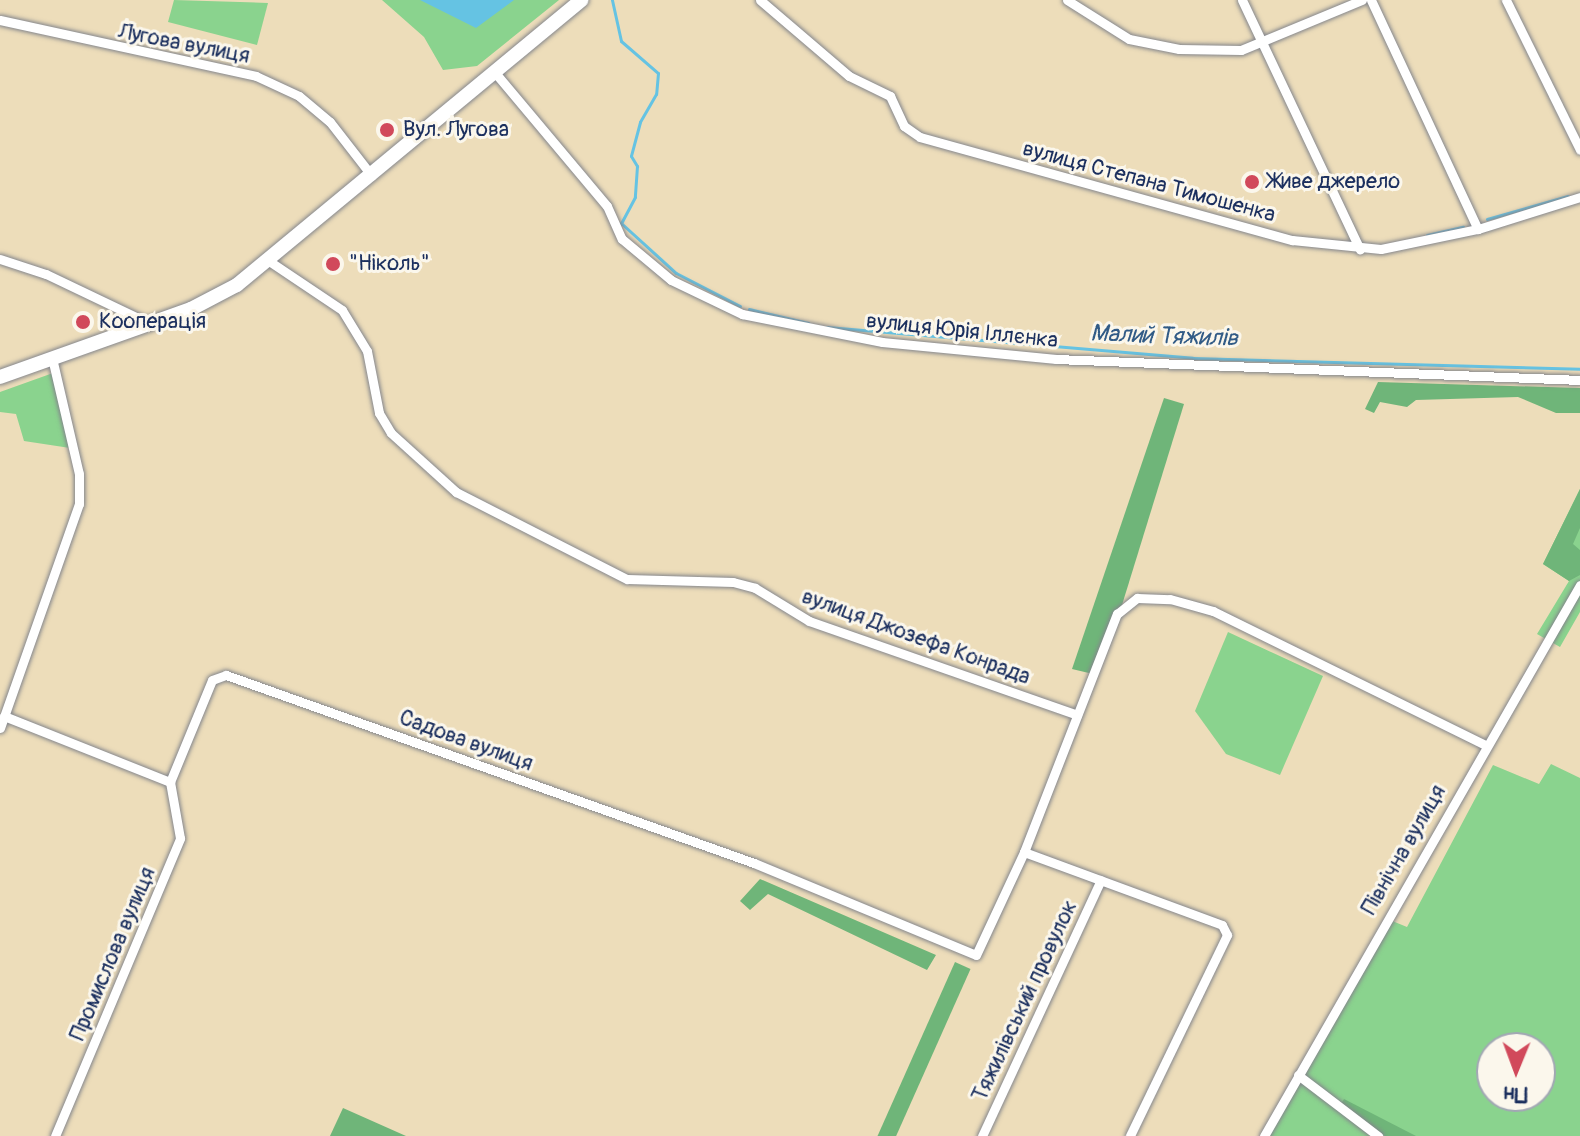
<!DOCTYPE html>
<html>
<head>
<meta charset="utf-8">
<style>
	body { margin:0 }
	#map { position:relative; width:1580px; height:1136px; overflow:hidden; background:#edddba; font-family:Pangolin,sans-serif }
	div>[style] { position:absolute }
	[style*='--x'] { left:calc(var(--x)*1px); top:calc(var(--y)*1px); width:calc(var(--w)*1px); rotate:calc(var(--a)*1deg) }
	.green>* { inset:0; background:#8ad38e }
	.forest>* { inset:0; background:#6fb579; transform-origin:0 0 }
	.water>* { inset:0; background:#65c3e3 }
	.stream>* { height:3px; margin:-1.5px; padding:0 1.5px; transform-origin:1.5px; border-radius:1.5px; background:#65c3e3 }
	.roads { filter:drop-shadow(0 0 2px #84868c) drop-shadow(0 0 2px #84868c) }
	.street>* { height:9px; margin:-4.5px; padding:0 4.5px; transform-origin:4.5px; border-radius:4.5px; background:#fff }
	.primary>* { height:14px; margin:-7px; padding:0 7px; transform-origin:7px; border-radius:7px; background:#fff }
	.dots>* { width:22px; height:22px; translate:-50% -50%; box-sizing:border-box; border:4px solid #fbf7ec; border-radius:50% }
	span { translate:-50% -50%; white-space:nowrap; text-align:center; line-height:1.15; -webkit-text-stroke:6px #fbf7ec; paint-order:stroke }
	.street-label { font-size:22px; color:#1b2f5e }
	.poi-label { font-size:22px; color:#1b2f5e }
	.left { translate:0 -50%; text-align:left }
	.water-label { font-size:24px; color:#315b86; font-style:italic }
	.north { position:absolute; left:1476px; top:1032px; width:80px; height:80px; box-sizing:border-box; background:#fbf7ec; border:2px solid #a1a7b3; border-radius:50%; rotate:181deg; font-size:22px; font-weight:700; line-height:32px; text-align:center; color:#1b2f5e }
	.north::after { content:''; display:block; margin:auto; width:28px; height:36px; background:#d1495b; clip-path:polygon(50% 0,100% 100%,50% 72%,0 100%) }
</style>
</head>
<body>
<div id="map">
	<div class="green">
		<i style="clip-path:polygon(174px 0,268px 3px,257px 45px,168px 22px)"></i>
		<i style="clip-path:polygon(382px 0,559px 0,477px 66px,443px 70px,424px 37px)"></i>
		<i style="clip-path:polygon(53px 373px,70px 448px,24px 441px,16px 414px,0 412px,0 392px)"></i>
		<i style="clip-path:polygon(1580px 489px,1580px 612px,1560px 647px,1537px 634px,1569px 581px,1543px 564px)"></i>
		<i style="clip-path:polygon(1228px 632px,1323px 676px,1280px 775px,1226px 754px,1195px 711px)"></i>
		<i style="clip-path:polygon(evenodd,1551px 764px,1580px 778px,1580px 1136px,1264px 1136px,1385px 918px,1407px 927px,1493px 765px,1539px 784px,1551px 764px,1492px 1048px,1540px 1048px,1540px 1096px,1492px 1096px,1492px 1048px)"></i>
	</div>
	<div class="forest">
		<i style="clip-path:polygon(1378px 382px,1580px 388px,1580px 413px,1556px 413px,1518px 397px,1416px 400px,1407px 407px,1380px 402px,1374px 413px,1365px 409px)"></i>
		<i style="clip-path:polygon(1164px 398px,1184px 404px,1122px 605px,1093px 674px,1072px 669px)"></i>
		<i style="clip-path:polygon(1580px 489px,1580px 528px,1573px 544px,1580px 550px,1580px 575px,1569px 581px,1543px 564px)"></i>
		<i style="clip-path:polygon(760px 879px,936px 955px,927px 970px,768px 894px,750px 910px,740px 901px)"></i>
		<i style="left:955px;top:962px;width:17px;height:192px;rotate:24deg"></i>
		<i style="clip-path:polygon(1344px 1099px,1416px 1136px,1385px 1136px,1341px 1104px)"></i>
		<i style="clip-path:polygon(343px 1108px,406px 1136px,330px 1136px)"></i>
	</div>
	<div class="water">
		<i style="clip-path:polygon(420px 0,514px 0,476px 28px)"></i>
	</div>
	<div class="stream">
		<i style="--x:612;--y:0;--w:42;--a:77.6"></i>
		<i style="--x:621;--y:41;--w:49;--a:40.9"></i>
		<i style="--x:658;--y:73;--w:21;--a:95"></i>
		<i style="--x:656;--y:94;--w:32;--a:120"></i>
		<i style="--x:640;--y:122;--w:35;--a:105"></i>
		<i style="--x:631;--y:156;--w:12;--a:59"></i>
		<i style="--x:637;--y:166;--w:31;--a:94"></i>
		<i style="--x:635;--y:197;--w:30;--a:118"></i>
		<i style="--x:621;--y:223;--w:74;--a:42.3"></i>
		<i style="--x:676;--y:273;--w:72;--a:27.3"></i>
		<i style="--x:1487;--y:219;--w:84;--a:-15.9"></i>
		<i style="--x:1427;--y:235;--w:37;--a:-13"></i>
		<i style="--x:749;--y:309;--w:61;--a:13.3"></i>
		<i style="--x:827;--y:327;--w:367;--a:4.8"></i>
		<i style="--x:1193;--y:358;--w:387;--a:1.6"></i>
	</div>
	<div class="roads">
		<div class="street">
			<i style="--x:760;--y:0;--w:117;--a:40.5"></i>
			<i style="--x:849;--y:76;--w:46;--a:26"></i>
			<i style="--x:890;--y:96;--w:33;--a:65"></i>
			<i style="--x:904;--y:126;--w:19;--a:35"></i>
			<i style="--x:920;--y:137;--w:386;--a:15.5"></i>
			<i style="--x:1292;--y:240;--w:89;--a:5.8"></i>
			<i style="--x:1381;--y:249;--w:99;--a:-11.7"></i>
			<i style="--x:1478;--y:229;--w:107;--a:-17.4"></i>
			<i style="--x:1067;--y:0;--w:73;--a:32.2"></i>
			<i style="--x:1129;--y:39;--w:51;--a:11.3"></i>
			<i style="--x:1179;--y:49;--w:62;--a:0.9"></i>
			<i style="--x:1241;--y:50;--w:131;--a:-22.5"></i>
			<i style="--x:1242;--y:0;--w:276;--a:64.7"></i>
			<i style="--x:1371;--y:0;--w:253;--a:65"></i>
			<i style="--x:1506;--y:0;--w:167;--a:63.7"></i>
			<i style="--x:0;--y:20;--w:262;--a:12.3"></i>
			<i style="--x:256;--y:76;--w:47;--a:24.9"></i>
			<i style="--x:299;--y:96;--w:40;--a:40"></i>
			<i style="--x:330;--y:122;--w:68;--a:52.1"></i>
			<i style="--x:497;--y:75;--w:171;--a:50"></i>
			<i style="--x:607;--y:206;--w:36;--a:66"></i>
			<i style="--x:622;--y:239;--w:64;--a:39.9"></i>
			<i style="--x:671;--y:280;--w:79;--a:25.6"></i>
			<i style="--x:742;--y:314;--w:143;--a:11.3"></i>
			<i style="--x:882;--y:342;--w:175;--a:5.6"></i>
			<i style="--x:1056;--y:359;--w:524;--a:2.29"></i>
			<i style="--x:0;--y:259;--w:48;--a:18.1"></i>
			<i style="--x:46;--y:274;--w:116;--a:25.5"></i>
			<i style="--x:269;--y:261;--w:88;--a:33.9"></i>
			<i style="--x:342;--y:310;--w:48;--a:58.6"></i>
			<i style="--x:367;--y:351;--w:63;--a:79"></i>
			<i style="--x:379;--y:413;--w:23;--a:59"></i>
			<i style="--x:391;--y:433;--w:88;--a:42.2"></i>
			<i style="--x:456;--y:492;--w:192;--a:27"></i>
			<i style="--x:627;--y:579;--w:106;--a:1.6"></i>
			<i style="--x:733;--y:582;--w:23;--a:15"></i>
			<i style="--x:755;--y:588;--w:63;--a:31.4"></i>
			<i style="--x:809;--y:621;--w:284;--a:19.3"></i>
			<i style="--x:4;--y:716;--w:179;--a:21.7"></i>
			<i style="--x:170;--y:782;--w:110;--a:-67.6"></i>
			<i style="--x:212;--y:680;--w:15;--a:-20"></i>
			<i style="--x:226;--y:675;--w:560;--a:19.6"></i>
			<i style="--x:754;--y:863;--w:240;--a:22.5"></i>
			<i style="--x:976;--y:955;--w:114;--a:-65"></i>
			<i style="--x:1024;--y:852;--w:256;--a:-68.7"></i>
			<i style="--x:1117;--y:614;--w:26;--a:-39"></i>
			<i style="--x:1137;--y:598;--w:33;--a:2"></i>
			<i style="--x:1170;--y:599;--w:45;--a:15.6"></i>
			<i style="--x:1213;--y:611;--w:303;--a:26.2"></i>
			<i style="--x:0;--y:728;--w:238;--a:-70.6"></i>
			<i style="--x:79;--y:504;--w:30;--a:-90"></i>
			<i style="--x:79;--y:474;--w:119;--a:-103.1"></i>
			<i style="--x:1024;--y:852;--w:211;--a:20.2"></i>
			<i style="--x:1222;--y:925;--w:11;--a:63"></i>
			<i style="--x:1227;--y:935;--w:223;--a:115.8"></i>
			<i style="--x:1298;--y:1075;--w:101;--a:37.3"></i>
			<i style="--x:55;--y:1136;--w:323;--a:-67.2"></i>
			<i style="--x:180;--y:838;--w:57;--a:-100.1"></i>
			<i style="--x:982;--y:1136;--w:282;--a:-65.1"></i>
			<i style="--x:1264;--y:1136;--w:635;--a:-60.17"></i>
		</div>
		<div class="primary">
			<i style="--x:0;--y:377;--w:203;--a:-19.6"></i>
			<i style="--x:191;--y:309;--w:52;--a:-27.6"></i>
			<i style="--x:237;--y:285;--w:447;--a:-39.6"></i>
		</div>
	</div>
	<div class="dots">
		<i style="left:387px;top:130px;background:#d1495b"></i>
		<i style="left:1252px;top:182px;background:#d1495b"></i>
		<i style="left:333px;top:264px;background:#d1495b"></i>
		<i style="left:83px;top:322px;background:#d1495b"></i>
	</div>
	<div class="street-label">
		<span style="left:184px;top:44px;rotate:11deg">Лугова вулиця</span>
		<span style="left:1149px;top:182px;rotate:15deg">вулиця Степана Тимошенка</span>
		<span style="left:962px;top:331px;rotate:6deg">вулиця Юрія Іллєнка</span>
		<span style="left:916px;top:637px;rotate:20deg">вулиця Джозефа Конрада</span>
		<span style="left:466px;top:741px;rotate:20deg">Садова вулиця</span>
		<span style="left:1404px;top:850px;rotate:-60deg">Північна вулиця</span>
		<span style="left:113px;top:954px;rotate:-67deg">Промислова вулиця</span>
		<span style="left:1025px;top:1001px;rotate:-65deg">Тяжилівський провулок</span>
	</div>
	<div class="poi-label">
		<span class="left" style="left:403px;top:130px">Вул. Лугова</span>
		<span class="left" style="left:1268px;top:182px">Живе джерело</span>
		<span class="left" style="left:349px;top:264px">"Ніколь"</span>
		<span class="left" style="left:99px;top:322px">Кооперація</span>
	</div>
	<div class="water-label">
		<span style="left:1164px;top:336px;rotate:2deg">Малий Тяжилів</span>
	</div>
	<div class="north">Пн</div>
</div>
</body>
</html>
